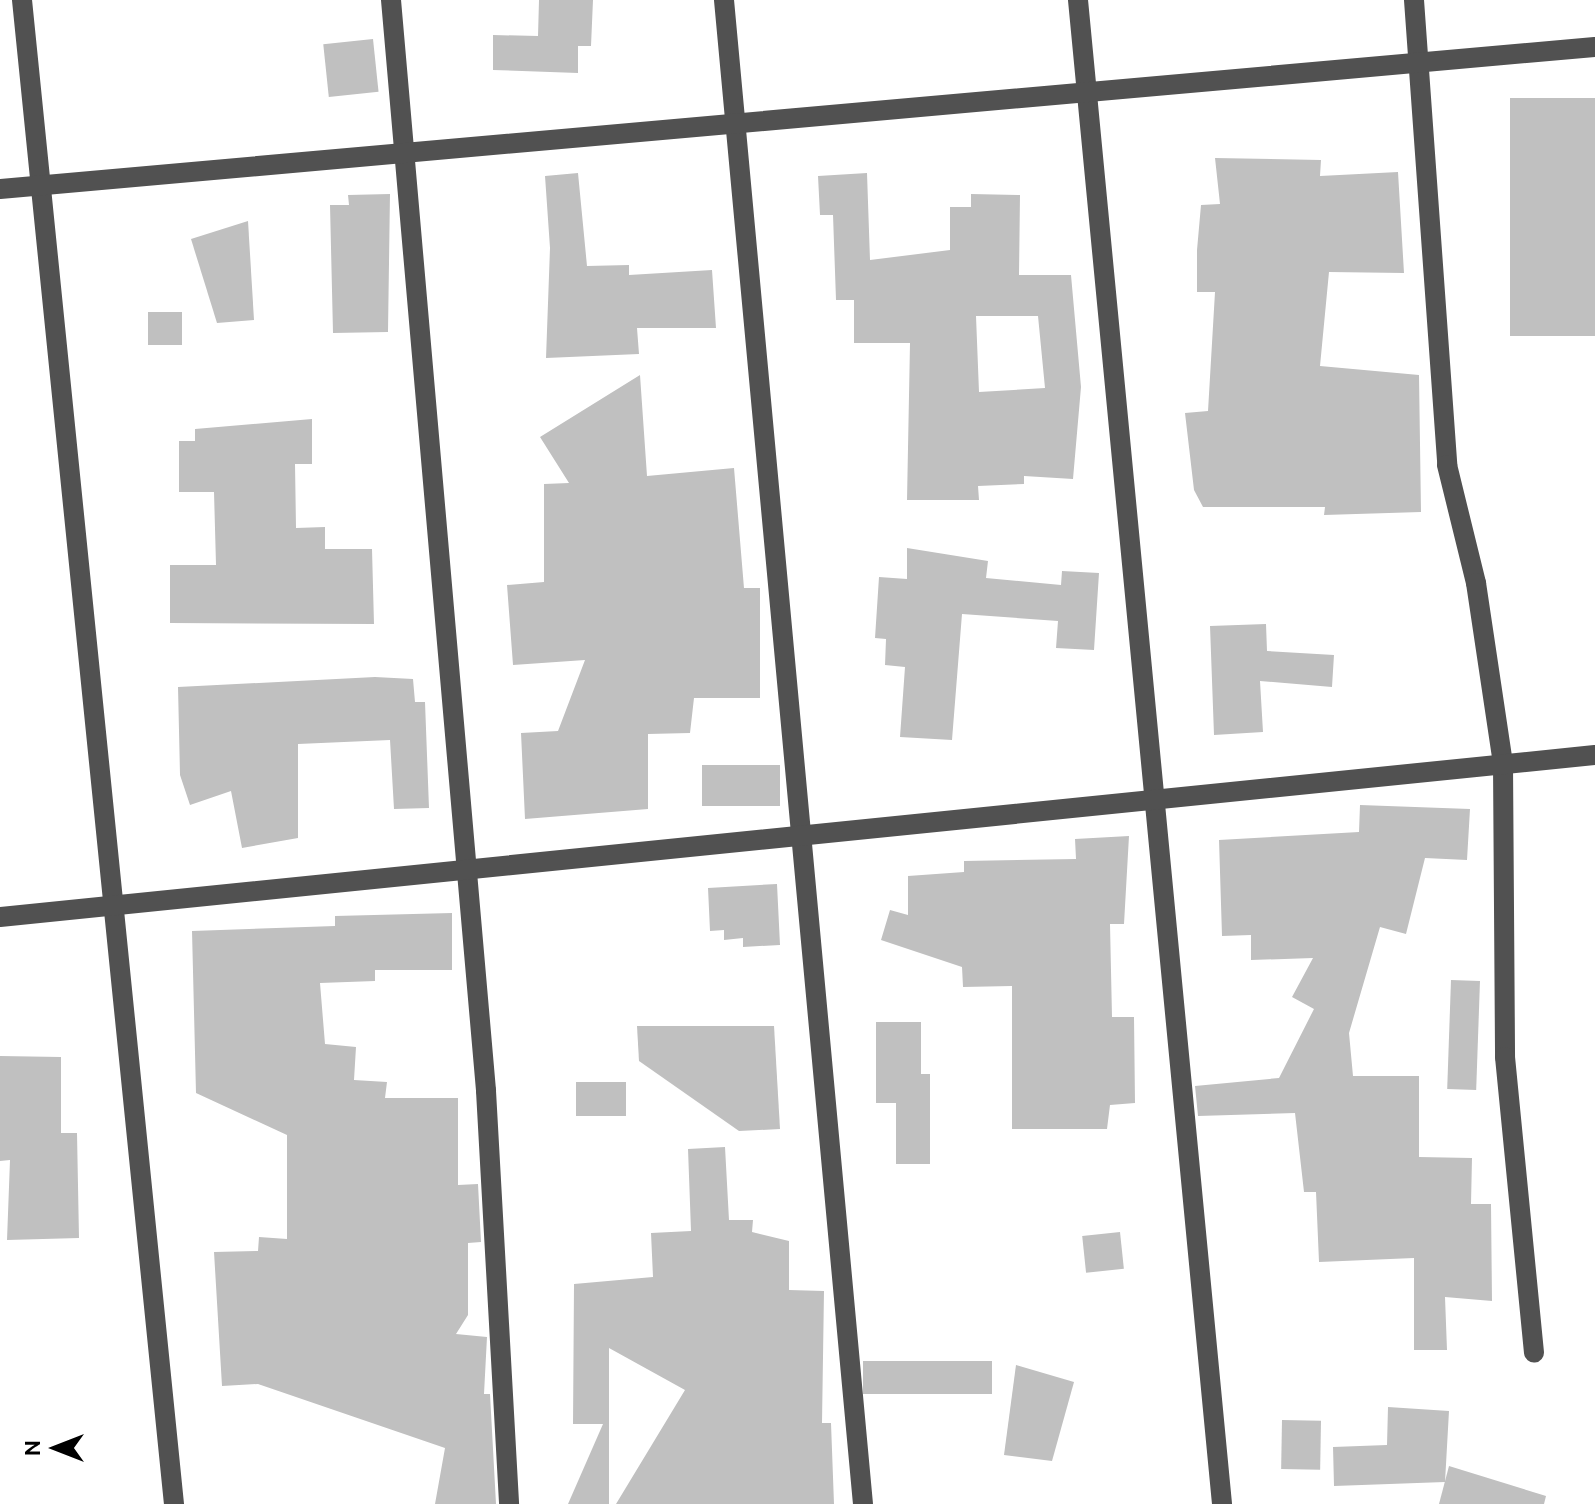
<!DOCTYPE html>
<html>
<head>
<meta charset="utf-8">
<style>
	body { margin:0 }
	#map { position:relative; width:1595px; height:1504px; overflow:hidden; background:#fff; font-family:Ubuntu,sans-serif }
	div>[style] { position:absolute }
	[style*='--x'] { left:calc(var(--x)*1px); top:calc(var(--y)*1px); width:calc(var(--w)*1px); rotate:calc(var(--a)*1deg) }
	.building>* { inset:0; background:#c0c0c0; transform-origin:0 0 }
	.minor>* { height:20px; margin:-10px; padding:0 10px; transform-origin:10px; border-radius:10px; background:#515151 }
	span { translate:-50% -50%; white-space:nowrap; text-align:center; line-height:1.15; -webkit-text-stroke:7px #fff; paint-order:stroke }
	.north { position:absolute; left:16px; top:1408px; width:80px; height:80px; -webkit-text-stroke:6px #fff; paint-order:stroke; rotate:270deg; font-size:22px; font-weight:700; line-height:32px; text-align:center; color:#000 }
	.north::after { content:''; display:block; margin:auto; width:28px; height:36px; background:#000; clip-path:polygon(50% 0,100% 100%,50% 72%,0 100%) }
</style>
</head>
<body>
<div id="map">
	<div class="building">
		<i style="clip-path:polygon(539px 0,593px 0,591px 46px,578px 46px,578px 73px,493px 70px,493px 35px,538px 36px)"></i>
		<i style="left:373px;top:39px;width:53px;height:50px;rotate:84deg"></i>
		<i style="left:1595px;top:98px;width:238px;height:85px;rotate:90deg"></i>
		<i style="clip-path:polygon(1215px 158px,1321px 160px,1320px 176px,1398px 172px,1404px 273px,1329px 272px,1320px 366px,1419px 375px,1421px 512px,1324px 515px,1325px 507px,1203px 507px,1194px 490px,1185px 413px,1208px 411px,1215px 292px,1197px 292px,1197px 250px,1201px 205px,1220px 204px)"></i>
		<i style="clip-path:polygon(578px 173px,587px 266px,629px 265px,629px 275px,712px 270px,716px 328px,637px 328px,639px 354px,546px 358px,550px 248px,545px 176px)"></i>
		<i style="clip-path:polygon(evenodd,867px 173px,870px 260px,950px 250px,950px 207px,971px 207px,971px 194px,1020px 195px,1019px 275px,1071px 275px,1081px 387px,1073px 479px,1024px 476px,1024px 484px,978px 486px,979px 500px,907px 500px,910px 343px,854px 343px,854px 300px,836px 300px,833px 215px,820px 215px,818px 176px,867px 173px,976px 316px,1038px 316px,1045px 388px,979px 392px,976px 316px)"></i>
		<i style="clip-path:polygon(390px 194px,388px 332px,333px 333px,330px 205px,349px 205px,348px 195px)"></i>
		<i style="clip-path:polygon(248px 221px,254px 320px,217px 323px,191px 239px)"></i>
		<i style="left:182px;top:312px;width:33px;height:34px;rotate:90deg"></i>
		<i style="clip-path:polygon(640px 375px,647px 476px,734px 468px,744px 588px,760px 588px,760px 698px,694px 698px,690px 733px,648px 734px,648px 809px,525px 819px,521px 733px,558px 731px,585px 660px,513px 665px,507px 585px,544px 582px,544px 484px,569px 483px,540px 437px)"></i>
		<i style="clip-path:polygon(312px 419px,312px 464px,295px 464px,296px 528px,325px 527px,325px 549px,372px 549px,374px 624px,170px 623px,170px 565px,216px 565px,214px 492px,179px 492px,179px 441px,195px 441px,195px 429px)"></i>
		<i style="clip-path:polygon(907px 548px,988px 561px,986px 578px,1061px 585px,1062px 571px,1099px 573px,1094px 650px,1056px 648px,1058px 621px,962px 614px,952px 740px,900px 737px,905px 667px,885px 665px,886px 639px,875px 638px,879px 577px,907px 579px)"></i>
		<i style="clip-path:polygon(1266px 624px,1267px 651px,1334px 655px,1332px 687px,1260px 681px,1263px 732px,1214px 735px,1210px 626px)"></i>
		<i style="clip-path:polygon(375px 677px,413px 679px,415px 702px,425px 702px,429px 808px,394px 809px,390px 740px,298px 744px,298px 838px,242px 848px,231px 791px,190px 805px,180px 775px,178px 687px)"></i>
		<i style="left:780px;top:765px;width:41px;height:78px;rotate:90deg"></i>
		<i style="clip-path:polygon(1360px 805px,1470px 809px,1467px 860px,1425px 858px,1406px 934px,1380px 927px,1349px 1033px,1353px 1076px,1419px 1076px,1419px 1157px,1472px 1158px,1471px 1204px,1491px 1204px,1492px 1301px,1445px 1297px,1447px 1350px,1414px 1350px,1414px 1258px,1319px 1262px,1316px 1192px,1304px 1192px,1295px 1113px,1198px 1116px,1195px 1086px,1279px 1078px,1314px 1009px,1292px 997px,1313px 958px,1251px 960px,1251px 935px,1222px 936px,1219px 840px,1359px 832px)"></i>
		<i style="clip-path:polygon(1129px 836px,1124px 924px,1110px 924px,1112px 1017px,1134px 1017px,1135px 1103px,1110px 1105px,1107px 1129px,1012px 1129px,1012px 986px,963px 987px,962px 967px,881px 940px,890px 910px,908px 915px,908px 876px,964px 872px,964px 861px,1076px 859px,1075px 839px)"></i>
		<i style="clip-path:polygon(777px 884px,780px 945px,743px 947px,743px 938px,724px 940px,724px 930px,710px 931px,708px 888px)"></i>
		<i style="clip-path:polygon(452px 913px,452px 970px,375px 970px,375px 981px,320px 983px,325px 1044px,356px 1047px,354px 1080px,387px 1082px,385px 1098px,458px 1098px,458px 1185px,478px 1184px,481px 1242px,468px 1243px,468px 1315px,456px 1334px,487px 1337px,484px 1394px,490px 1394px,496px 1504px,435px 1504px,445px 1448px,258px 1384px,222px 1386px,214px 1252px,258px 1251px,259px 1237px,287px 1239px,287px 1135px,196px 1093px,192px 931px,335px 926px,335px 916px)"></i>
		<i style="left:1451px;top:980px;width:29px;height:109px;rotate:2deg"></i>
		<i style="clip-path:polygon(876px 1022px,921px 1022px,921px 1074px,930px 1074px,930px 1164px,896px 1164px,896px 1103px,876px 1103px)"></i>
		<i style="clip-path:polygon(637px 1026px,774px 1026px,780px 1129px,739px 1131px,639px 1061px)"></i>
		<i style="clip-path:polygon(0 1056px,61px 1057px,61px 1133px,77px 1133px,79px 1238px,7px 1240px,10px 1160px,0 1161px)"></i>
		<i style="left:576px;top:1082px;width:50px;height:34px"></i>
		<i style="clip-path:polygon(725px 1147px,729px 1220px,753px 1220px,752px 1232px,789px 1241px,789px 1290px,824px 1291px,822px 1423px,831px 1423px,834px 1504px,616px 1504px,685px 1390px,609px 1348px,609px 1504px,568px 1504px,603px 1424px,573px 1424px,574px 1284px,653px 1277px,651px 1233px,691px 1231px,688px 1149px)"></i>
		<i style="left:1120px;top:1232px;width:37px;height:38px;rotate:84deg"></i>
		<i style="left:992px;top:1361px;width:33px;height:129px;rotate:90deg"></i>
		<i style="clip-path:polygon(1016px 1365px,1074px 1382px,1052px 1461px,1004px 1455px)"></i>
		<i style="clip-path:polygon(1388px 1407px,1449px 1411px,1445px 1482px,1334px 1486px,1333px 1447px,1387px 1445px)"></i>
		<i style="left:1282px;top:1420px;width:39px;height:49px;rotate:1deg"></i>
		<i style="clip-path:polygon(1449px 1466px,1546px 1496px,1544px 1504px,1439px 1504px)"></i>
	</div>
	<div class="minor">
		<i style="--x:22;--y:0;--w:1512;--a:84.23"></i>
		<i style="--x:391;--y:0;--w:1095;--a:85.02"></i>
		<i style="--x:486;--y:1091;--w:414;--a:86.8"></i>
		<i style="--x:724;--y:0;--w:1510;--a:84.72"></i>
		<i style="--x:1078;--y:0;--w:1511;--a:84.53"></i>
		<i style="--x:1414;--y:0;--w:466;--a:85.9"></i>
		<i style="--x:1447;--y:465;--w:122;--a:76.2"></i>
		<i style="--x:1476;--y:583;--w:183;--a:81.5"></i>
		<i style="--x:1503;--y:764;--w:293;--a:89.6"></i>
		<i style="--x:1505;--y:1057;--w:297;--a:84.4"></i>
		<i style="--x:0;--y:189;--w:1601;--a:-5.09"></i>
		<i style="--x:0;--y:917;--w:1603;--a:-5.8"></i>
	</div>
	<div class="north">N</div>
</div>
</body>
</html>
